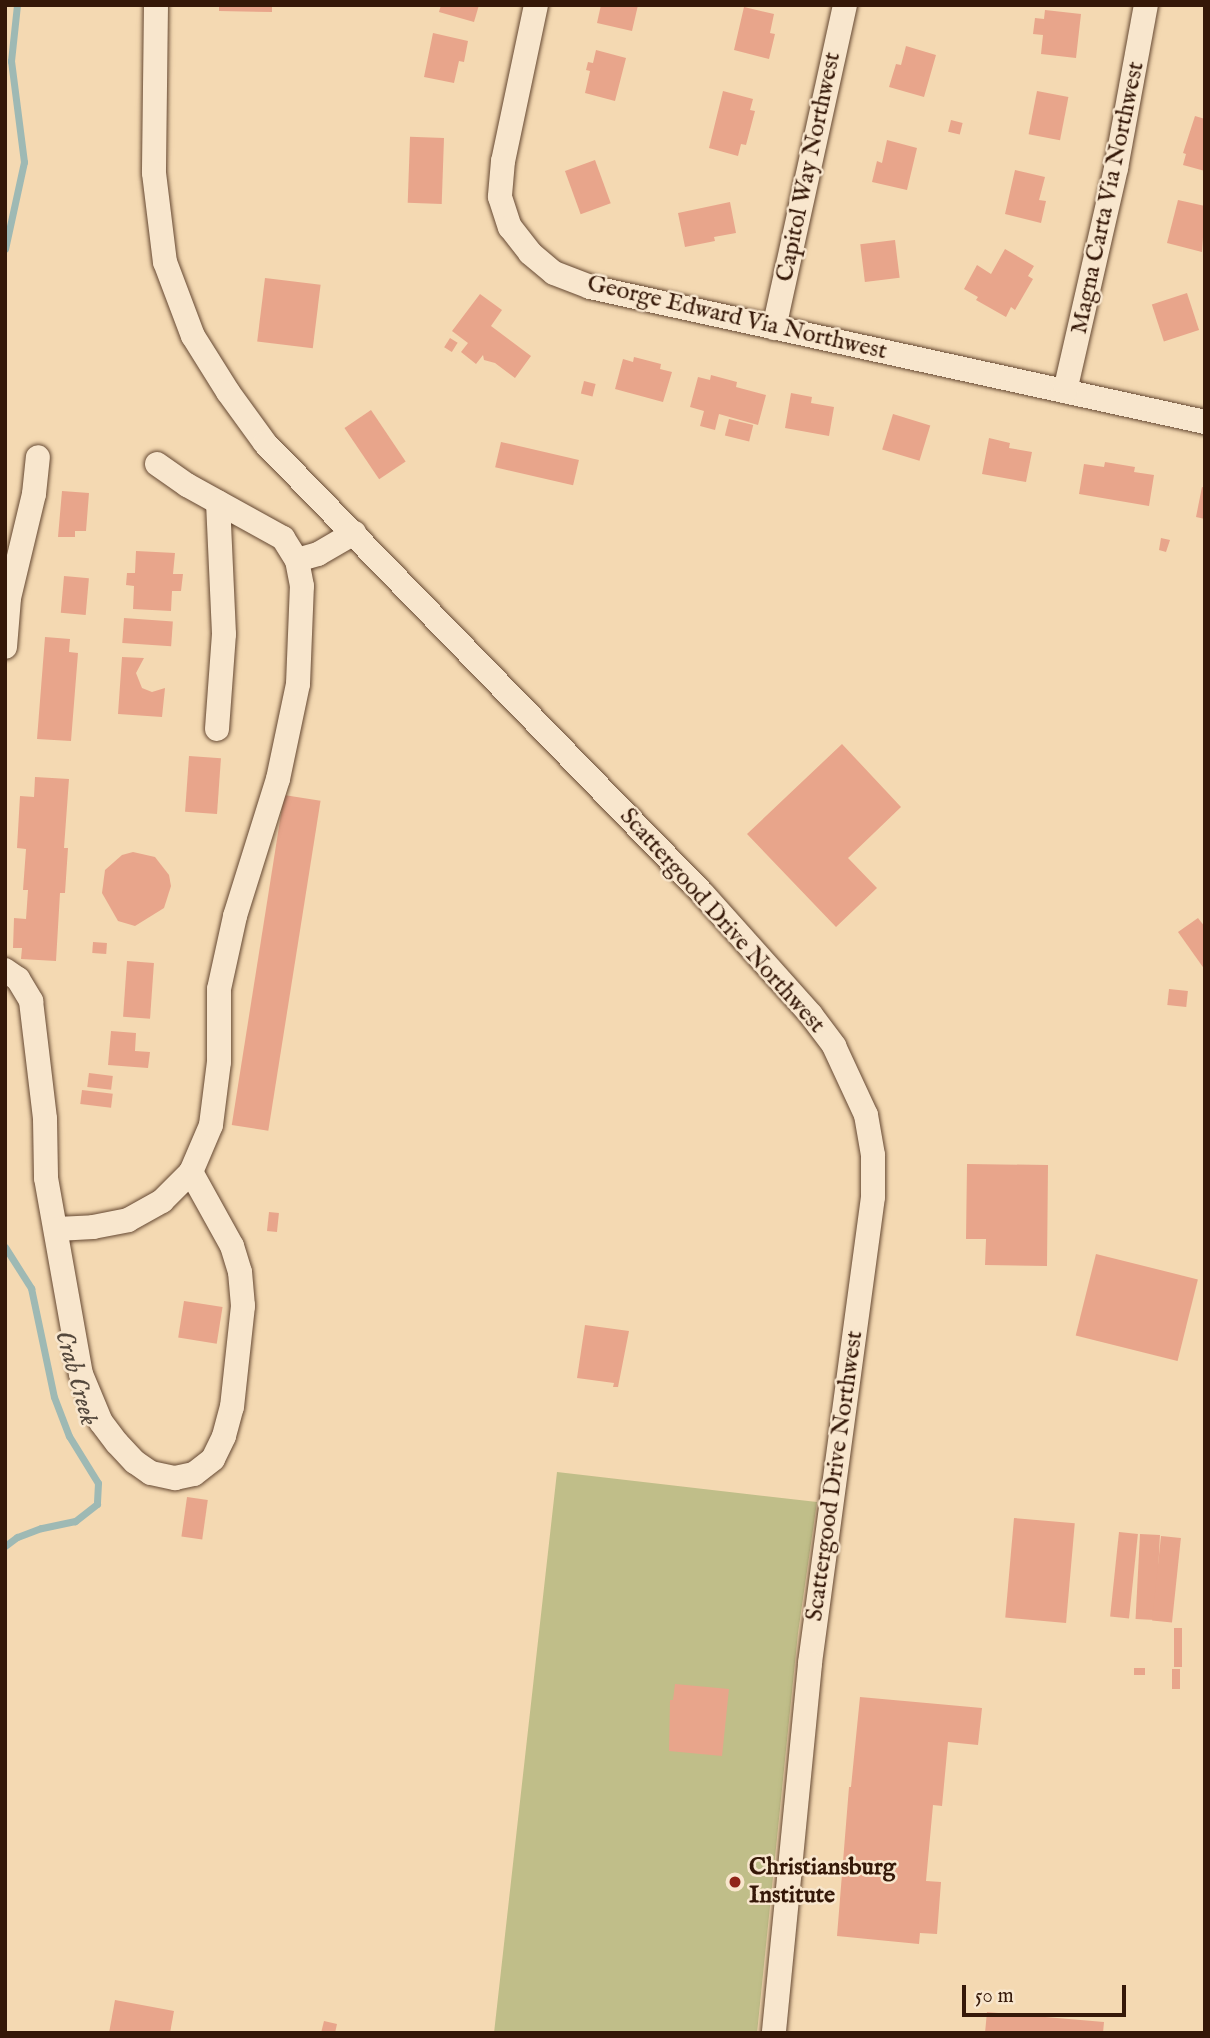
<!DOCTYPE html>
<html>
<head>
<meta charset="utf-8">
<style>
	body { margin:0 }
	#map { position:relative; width:1210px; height:2038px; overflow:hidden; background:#f4d9b2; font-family:"IM FELL English",serif }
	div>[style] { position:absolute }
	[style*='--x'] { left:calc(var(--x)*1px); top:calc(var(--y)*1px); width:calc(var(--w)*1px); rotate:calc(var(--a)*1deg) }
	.green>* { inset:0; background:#c0be89 }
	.stream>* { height:7px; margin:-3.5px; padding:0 3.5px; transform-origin:3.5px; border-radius:3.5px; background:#9eb9b4 }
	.building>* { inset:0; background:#e8a58b; transform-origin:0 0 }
	.roads { filter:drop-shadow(0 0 2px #654832) drop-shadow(0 0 2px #654832) }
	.minor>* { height:24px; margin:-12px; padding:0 12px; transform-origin:12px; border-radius:12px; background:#f8e6cd }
	.dots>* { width:19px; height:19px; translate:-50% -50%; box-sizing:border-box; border:4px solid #f8e6cd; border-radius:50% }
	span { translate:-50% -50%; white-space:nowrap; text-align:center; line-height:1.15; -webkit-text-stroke:5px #f8e6cd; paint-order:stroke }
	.street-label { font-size:24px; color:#351808 }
	.poi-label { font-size:24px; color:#351808; font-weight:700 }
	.left { translate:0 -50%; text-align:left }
	.water-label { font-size:26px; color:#54483c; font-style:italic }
	.frame { position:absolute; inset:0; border:7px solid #351808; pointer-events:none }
	.scale { position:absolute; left:962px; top:1985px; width:164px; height:32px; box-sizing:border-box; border:4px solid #351808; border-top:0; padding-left:9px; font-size:21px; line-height:24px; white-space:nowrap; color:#351808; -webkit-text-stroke:5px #f8e6cd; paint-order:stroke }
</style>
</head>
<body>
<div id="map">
	<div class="green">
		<i style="clip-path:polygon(557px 1472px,817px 1502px,798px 1633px,757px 2033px,494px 2033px)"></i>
	</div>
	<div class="stream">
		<i style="--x:5;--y:249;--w:89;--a:-77.7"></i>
		<i style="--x:24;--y:162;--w:102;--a:-97.3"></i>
		<i style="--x:11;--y:61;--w:56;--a:-83.9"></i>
		<i style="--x:5;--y:1247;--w:49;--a:57.6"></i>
		<i style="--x:31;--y:1288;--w:111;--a:78.1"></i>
		<i style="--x:54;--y:1397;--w:42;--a:69"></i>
		<i style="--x:69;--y:1436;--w:55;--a:58.3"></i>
		<i style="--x:98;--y:1483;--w:21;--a:93"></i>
		<i style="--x:97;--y:1504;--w:28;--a:142"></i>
		<i style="--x:75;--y:1521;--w:35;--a:168"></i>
		<i style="--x:41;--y:1528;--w:26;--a:159"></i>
		<i style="--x:17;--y:1537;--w:15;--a:143"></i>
	</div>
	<div class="building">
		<i style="clip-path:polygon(219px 5px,272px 5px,272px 12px,219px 11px)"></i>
		<i style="clip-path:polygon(441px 5px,479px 5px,474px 22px,439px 12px)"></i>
		<i style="clip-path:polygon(601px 5px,638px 5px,632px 31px,597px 23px)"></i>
		<i style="clip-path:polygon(744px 7px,774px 14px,770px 33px,775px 34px,769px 59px,734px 50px)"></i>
		<i style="clip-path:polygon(1045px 10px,1081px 14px,1076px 58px,1041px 54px,1043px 35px,1033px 34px,1035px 18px,1044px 19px)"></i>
		<i style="clip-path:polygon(433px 33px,468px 41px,464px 62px,459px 61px,454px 83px,424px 77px)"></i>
		<i style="clip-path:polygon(906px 46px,936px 55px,924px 97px,889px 87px,896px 64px,901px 65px)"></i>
		<i style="clip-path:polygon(596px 50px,626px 58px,615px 101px,585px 93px,590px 71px,586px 70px,588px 62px,593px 63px)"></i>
		<i style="clip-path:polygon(723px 91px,753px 99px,750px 110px,755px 111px,746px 145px,741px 144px,738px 156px,709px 148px)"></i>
		<i style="left:1037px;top:91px;width:32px;height:44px;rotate:11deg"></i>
		<i style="clip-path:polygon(1195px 116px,1205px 119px,1205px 171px,1183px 165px,1186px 154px,1183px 153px)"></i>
		<i style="left:951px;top:120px;width:12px;height:12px;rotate:14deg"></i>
		<i style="left:444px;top:138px;width:66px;height:34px;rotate:92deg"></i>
		<i style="clip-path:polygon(887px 140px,917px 148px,907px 190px,872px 182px,877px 161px,882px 163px)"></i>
		<i style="left:595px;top:160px;width:46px;height:32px;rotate:70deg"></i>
		<i style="clip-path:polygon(1015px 170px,1045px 177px,1039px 200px,1046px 201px,1041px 223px,1005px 214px)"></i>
		<i style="clip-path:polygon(1178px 200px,1205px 206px,1202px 252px,1167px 243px)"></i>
		<i style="clip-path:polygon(730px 202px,736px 233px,714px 237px,715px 241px,685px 247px,678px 213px)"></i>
		<i style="left:895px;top:240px;width:38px;height:35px;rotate:83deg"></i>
		<i style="clip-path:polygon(1005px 249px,1034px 266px,1028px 276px,1033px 279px,1015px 310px,1011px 307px,1006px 317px,976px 300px,978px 297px,964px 289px,977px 265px,991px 274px)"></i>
		<i style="left:265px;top:278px;width:56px;height:64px;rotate:7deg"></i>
		<i style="left:1187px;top:293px;width:39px;height:37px;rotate:72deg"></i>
		<i style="clip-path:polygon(480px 294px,502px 310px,491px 326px,531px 356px,515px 378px,495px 363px,484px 360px,483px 355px,476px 364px,461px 352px,468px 343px,452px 331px)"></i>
		<i style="left:450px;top:338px;width:9px;height:11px;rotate:32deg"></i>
		<i style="clip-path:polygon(634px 357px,661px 364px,660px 369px,672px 372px,663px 402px,615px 389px,623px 359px,633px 362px)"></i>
		<i style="clip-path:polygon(711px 375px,737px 382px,736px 387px,766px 395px,758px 425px,719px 414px,715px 430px,700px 426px,704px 411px,690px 407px,698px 377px,710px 380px)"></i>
		<i style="left:584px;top:381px;width:12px;height:13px;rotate:14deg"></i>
		<i style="clip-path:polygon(791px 393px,812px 397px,811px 403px,834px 407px,829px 436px,785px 428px)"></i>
		<i style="left:371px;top:410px;width:62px;height:32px;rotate:56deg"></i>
		<i style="left:893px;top:414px;width:39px;height:37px;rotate:17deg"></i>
		<i style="left:729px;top:419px;width:25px;height:17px;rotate:14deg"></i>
		<i style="clip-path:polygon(989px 438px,1010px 443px,1009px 448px,1032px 452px,1026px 482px,982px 474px)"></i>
		<i style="left:501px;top:442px;width:80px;height:26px;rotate:13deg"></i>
		<i style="clip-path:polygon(1105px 462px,1135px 467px,1134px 472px,1154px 475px,1149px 506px,1079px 494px,1084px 464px,1104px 467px)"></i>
		<i style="clip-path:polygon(1202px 487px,1205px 488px,1205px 519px,1196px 517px)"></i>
		<i style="clip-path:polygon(62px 491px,89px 493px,86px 531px,75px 531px,75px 537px,58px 537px)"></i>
		<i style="clip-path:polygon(1161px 538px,1170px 540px,1166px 552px,1159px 550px)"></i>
		<i style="clip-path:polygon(136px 551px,175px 553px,173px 574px,183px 574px,181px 591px,172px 591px,171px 611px,133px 609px,134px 586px,126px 585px,127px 573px,135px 573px)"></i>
		<i style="left:64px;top:576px;width:25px;height:37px;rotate:5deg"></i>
		<i style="left:124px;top:618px;width:49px;height:25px;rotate:4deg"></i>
		<i style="clip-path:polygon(45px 637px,70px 639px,69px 652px,78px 653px,71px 741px,37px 739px)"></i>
		<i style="clip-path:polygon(122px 657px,144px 658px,136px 673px,142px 688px,152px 692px,165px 688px,162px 717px,118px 714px)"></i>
		<i style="clip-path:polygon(842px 744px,901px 807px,848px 858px,877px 888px,836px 927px,747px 834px)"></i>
		<i style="left:189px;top:756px;width:32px;height:56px;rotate:4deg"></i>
		<i style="clip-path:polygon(35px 777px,69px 779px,64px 848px,68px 848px,65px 893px,60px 893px,56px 961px,21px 959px,22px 948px,13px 948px,14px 918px,26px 919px,28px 890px,23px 890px,26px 849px,17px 848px,20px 796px,34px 797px)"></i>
		<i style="left:284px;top:795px;width:37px;height:334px;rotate:9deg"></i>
		<i style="clip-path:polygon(133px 852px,155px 857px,169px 875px,171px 886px,164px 908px,135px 926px,118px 921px,102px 893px,105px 870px,122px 855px)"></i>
		<i style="clip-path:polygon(1198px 918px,1205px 927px,1205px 970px,1178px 932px)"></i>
		<i style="left:93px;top:942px;width:14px;height:11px;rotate:4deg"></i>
		<i style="left:127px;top:961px;width:27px;height:56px;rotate:4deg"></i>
		<i style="left:1169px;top:989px;width:19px;height:16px;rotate:6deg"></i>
		<i style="clip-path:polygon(111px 1031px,136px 1033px,135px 1051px,150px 1052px,148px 1068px,108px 1065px)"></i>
		<i style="left:89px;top:1073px;width:24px;height:14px;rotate:7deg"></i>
		<i style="left:82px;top:1090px;width:31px;height:14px;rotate:7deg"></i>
		<i style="clip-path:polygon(967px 1164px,1048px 1165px,1047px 1266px,985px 1265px,986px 1239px,966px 1239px)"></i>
		<i style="left:269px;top:1212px;width:10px;height:19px;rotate:6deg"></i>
		<i style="left:1096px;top:1254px;width:105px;height:84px;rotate:14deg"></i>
		<i style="left:184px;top:1301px;width:39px;height:37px;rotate:9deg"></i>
		<i style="clip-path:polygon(585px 1325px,629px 1331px,618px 1387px,613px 1387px,614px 1383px,577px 1378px)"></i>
		<i style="left:187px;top:1497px;width:21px;height:40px;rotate:8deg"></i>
		<i style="left:1014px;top:1518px;width:61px;height:100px;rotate:5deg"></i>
		<i style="left:1119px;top:1532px;width:19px;height:85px;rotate:6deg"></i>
		<i style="left:1140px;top:1534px;width:20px;height:85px;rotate:3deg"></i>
		<i style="left:1161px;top:1536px;width:20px;height:85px;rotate:6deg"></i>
		<i style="left:1174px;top:1628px;width:8px;height:39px"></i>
		<i style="left:1134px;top:1668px;width:11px;height:7px"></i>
		<i style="left:1172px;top:1669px;width:8px;height:20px"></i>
		<i style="clip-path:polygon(675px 1684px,729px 1689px,722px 1756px,669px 1751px,670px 1700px,673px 1700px)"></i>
		<i style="clip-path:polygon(860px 1697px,982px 1708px,978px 1745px,948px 1742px,942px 1806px,933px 1805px,926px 1881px,941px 1882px,937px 1934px,920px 1933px,919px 1944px,837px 1936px,849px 1787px,851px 1787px)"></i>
		<i style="clip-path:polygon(115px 2000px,174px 2011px,170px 2033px,109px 2033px)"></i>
		<i style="clip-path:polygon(987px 2012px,1104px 2022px,1103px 2033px,985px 2033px)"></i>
		<i style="clip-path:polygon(324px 2021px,337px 2024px,335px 2033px,321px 2033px)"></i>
	</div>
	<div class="roads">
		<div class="minor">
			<i style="--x:156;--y:5;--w:168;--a:90.7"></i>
			<i style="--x:154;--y:173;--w:90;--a:83"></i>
			<i style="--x:165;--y:262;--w:79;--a:69.3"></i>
			<i style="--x:193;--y:336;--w:66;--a:58"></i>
			<i style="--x:228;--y:392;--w:63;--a:54"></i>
			<i style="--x:265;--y:443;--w:629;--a:45.84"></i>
			<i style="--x:703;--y:894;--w:162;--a:48.2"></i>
			<i style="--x:811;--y:1015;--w:39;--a:53"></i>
			<i style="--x:834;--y:1046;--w:76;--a:65.1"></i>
			<i style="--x:866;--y:1115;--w:41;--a:80.1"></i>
			<i style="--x:873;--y:1155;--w:42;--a:90"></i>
			<i style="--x:873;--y:1197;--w:471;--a:97.7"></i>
			<i style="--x:810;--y:1664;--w:371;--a:95.6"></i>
			<i style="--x:536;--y:5;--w:159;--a:101.9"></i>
			<i style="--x:503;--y:161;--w:36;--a:95"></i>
			<i style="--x:500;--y:197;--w:32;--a:72"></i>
			<i style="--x:510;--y:227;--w:33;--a:52"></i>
			<i style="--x:530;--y:253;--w:31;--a:40"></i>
			<i style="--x:554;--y:273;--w:39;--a:21"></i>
			<i style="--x:590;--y:287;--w:630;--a:12.38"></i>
			<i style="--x:774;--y:328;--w:331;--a:-77.6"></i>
			<i style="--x:1065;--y:391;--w:229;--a:-77.1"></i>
			<i style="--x:1116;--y:168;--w:166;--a:-79.6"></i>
			<i style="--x:157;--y:464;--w:37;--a:35"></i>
			<i style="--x:187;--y:485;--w:110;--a:28.9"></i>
			<i style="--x:283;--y:538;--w:26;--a:58"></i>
			<i style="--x:297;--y:560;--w:22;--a:-16"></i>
			<i style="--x:318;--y:554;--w:42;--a:-30.3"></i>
			<i style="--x:5;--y:647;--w:49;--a:-85.3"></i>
			<i style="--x:9;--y:598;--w:107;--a:-76.5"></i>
			<i style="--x:34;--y:494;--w:37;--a:-84"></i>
			<i style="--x:217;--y:729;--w:95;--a:-85.8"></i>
			<i style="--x:224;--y:634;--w:132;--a:-92.6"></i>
			<i style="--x:5;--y:970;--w:16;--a:35"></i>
			<i style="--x:18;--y:979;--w:26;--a:59"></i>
			<i style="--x:31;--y:1001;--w:119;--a:83.2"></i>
			<i style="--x:45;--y:1119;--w:59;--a:89"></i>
			<i style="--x:46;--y:1178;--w:199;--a:79.9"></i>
			<i style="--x:81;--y:1374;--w:52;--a:67.4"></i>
			<i style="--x:101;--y:1422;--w:26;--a:53"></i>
			<i style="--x:117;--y:1443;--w:26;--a:47"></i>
			<i style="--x:135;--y:1462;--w:19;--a:35"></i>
			<i style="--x:151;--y:1473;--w:25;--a:12"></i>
			<i style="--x:175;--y:1478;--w:19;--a:-12"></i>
			<i style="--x:194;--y:1474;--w:24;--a:-38"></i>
			<i style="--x:213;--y:1459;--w:25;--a:-64"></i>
			<i style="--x:224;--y:1436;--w:30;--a:-75"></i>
			<i style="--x:232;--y:1407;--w:102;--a:-83.8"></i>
			<i style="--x:243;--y:1306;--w:34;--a:-95"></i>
			<i style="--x:240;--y:1272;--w:27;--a:-107"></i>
			<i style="--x:232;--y:1246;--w:85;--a:-119"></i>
			<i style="--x:57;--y:1229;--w:36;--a:-3"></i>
			<i style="--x:93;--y:1227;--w:36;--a:-11"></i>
			<i style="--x:128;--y:1220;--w:39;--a:-29"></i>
			<i style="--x:162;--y:1201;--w:41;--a:-45"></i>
			<i style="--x:191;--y:1172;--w:51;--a:-66.9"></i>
			<i style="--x:211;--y:1125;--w:64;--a:-82.8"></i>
			<i style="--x:219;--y:1062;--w:73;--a:-90"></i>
			<i style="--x:219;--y:989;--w:75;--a:-77.6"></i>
			<i style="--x:235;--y:916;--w:144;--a:-72.6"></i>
			<i style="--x:278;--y:779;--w:97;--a:-78.1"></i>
			<i style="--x:298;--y:684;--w:98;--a:-87.7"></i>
			<i style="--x:302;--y:586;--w:26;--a:-101"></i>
		</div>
	</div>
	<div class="dots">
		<i style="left:735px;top:1882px;background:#8f2418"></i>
	</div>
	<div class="street-label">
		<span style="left:809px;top:167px;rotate:-78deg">Capitol Way Northwest</span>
		<span style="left:1108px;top:198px;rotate:-78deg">Magna Carta Via Northwest</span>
		<span style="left:737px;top:318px;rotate:13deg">George Edward Via Northwest</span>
		<span style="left:722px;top:921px;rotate:48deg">Scattergood Drive Northwest</span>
		<span style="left:835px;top:1476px;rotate:-82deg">Scattergood Drive Northwest</span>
	</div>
	<div class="poi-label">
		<span class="left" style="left:749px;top:1882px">Christiansburg<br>Institute</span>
	</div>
	<div class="water-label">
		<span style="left:76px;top:1378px;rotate:74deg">Crab Creek</span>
	</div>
	<div class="frame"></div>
	<div class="scale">50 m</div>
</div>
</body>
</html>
